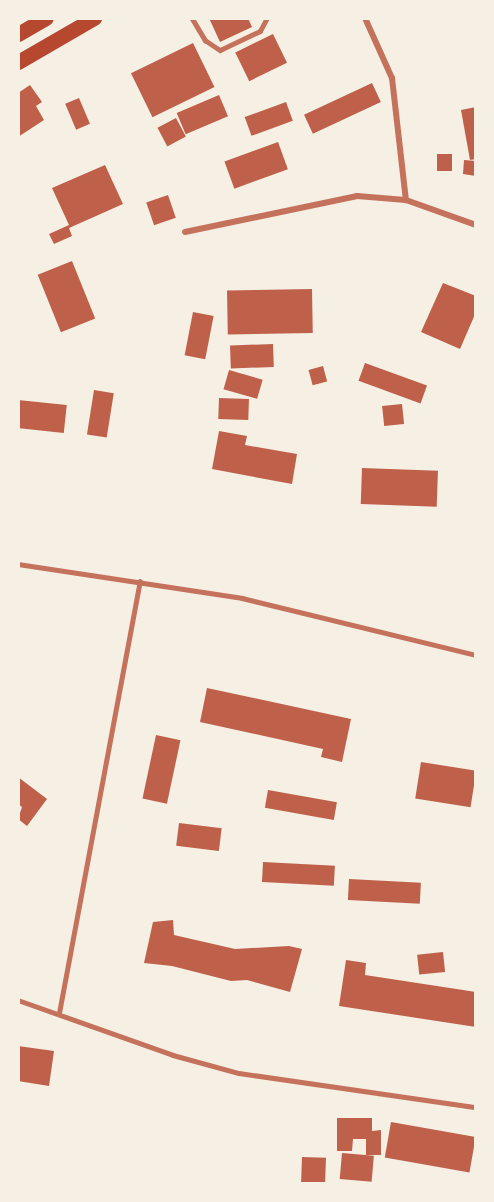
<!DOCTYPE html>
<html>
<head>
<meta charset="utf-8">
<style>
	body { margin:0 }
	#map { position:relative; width:494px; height:1202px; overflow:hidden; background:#f6efe4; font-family:"Playfair Display",serif }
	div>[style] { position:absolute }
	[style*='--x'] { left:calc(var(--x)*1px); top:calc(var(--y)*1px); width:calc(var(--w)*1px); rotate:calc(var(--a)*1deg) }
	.building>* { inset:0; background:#bf614a; transform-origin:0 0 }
	.service>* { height:4.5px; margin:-2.25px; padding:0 2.25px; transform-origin:2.25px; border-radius:2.25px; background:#c5725c }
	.minor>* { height:6px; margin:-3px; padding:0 3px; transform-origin:3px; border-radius:3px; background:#c5725c }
	.primary>* { height:15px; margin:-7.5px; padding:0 7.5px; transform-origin:7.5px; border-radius:7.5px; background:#b5482f }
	span { translate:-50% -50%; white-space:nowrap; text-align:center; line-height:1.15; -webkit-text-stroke:4.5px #f6efe4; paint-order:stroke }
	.frame { position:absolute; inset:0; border:20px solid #f6efe4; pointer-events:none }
</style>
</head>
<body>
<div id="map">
	<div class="building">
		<i style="clip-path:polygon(209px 18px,248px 18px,252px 27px,220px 42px)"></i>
		<i style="left:273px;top:34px;width:32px;height:42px;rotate:64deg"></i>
		<i style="left:193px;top:43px;width:49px;height:69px;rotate:64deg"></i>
		<i style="left:372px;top:83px;width:21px;height:75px;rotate:65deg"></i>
		<i style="clip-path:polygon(30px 85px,42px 102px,36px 106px,44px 120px,18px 137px,18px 93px)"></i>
		<i style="left:219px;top:95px;width:23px;height:46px;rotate:67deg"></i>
		<i style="left:79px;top:98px;width:28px;height:15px;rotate:67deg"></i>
		<i style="left:286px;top:102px;width:20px;height:44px;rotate:70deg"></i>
		<i style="clip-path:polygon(476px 107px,476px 159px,470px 160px,461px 110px)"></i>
		<i style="left:176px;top:118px;width:21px;height:21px;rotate:62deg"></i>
		<i style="left:278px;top:142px;width:29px;height:57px;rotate:70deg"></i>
		<i style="left:452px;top:154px;width:17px;height:15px;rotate:90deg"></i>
		<i style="clip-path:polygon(464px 160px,476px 161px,476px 176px,463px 174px)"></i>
		<i style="clip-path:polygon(105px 165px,123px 204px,69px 228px,72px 236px,54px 244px,49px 234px,69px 225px,52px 188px)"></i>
		<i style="left:168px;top:195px;width:24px;height:23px;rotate:71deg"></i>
		<i style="left:72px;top:261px;width:62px;height:37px;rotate:68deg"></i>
		<i style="clip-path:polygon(443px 283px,476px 296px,476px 312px,460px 349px,421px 332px)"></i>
		<i style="left:312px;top:289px;width:44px;height:85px;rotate:89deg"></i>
		<i style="left:193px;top:312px;width:21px;height:44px;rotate:11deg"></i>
		<i style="left:273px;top:344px;width:23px;height:43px;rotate:88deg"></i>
		<i style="left:365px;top:363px;width:66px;height:19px;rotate:20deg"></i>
		<i style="left:323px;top:366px;width:16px;height:15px;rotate:75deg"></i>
		<i style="left:229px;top:370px;width:35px;height:20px;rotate:16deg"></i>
		<i style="left:94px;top:390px;width:20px;height:45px;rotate:9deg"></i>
		<i style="left:219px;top:398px;width:30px;height:21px;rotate:2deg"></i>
		<i style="left:18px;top:400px;width:49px;height:28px;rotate:6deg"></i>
		<i style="left:402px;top:404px;width:20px;height:20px;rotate:84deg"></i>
		<i style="clip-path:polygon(219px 431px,247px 436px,245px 445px,297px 454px,292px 484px,212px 469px)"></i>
		<i style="left:362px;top:468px;width:76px;height:36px;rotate:2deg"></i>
		<i style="clip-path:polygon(207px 688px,351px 719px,342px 762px,321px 757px,323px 749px,200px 722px)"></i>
		<i style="left:156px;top:735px;width:25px;height:65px;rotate:12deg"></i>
		<i style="left:421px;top:762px;width:56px;height:37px;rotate:9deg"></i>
		<i style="clip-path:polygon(18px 777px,47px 799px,27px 826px,18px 819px,22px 807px,18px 804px)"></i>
		<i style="left:268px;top:790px;width:70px;height:18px;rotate:10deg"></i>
		<i style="left:179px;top:823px;width:43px;height:23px;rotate:7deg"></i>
		<i style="left:263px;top:862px;width:72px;height:20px;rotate:3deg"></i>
		<i style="left:349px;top:879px;width:72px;height:21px;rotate:3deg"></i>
		<i style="clip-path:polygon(173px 920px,174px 935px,235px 949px,289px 946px,302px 949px,290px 992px,247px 980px,231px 981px,172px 966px,144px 963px,153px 922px)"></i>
		<i style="left:443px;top:952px;width:20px;height:26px;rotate:84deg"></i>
		<i style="clip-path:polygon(346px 960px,366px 963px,365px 975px,476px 992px,476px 1027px,339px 1006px)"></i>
		<i style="clip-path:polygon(18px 1046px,54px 1051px,49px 1086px,18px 1081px)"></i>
		<i style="clip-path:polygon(337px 1118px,372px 1118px,372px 1131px,381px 1130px,381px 1155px,366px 1155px,366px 1139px,353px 1139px,352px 1151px,337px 1151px)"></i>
		<i style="left:391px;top:1122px;width:86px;height:36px;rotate:10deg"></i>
		<i style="left:342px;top:1153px;width:32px;height:26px;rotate:5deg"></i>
		<i style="left:302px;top:1157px;width:24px;height:27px;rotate:2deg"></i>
	</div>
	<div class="service">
		<i style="--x:192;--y:18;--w:26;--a:59"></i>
		<i style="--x:205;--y:40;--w:18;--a:34"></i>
		<i style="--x:220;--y:50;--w:44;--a:-25.4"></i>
		<i style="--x:260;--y:31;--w:15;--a:-62"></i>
		<i style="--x:18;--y:564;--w:227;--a:8.6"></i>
		<i style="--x:242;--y:598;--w:241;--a:13.7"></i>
		<i style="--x:18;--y:1000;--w:164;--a:19.5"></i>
		<i style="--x:173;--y:1055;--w:68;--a:15.3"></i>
		<i style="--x:239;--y:1073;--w:239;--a:8.2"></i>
		<i style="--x:59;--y:1013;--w:439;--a:-79.4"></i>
	</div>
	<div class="minor">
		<i style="--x:365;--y:18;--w:66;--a:65.8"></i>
		<i style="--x:392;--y:78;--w:123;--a:83.5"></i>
		<i style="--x:185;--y:232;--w:176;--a:-11.8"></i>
		<i style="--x:357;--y:196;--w:49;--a:4.7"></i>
		<i style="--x:406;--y:200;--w:74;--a:19.7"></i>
	</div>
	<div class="primary">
		<i style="--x:18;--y:34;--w:32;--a:-30"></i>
		<i style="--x:18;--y:62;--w:88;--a:-30.1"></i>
	</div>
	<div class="frame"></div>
</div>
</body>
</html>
